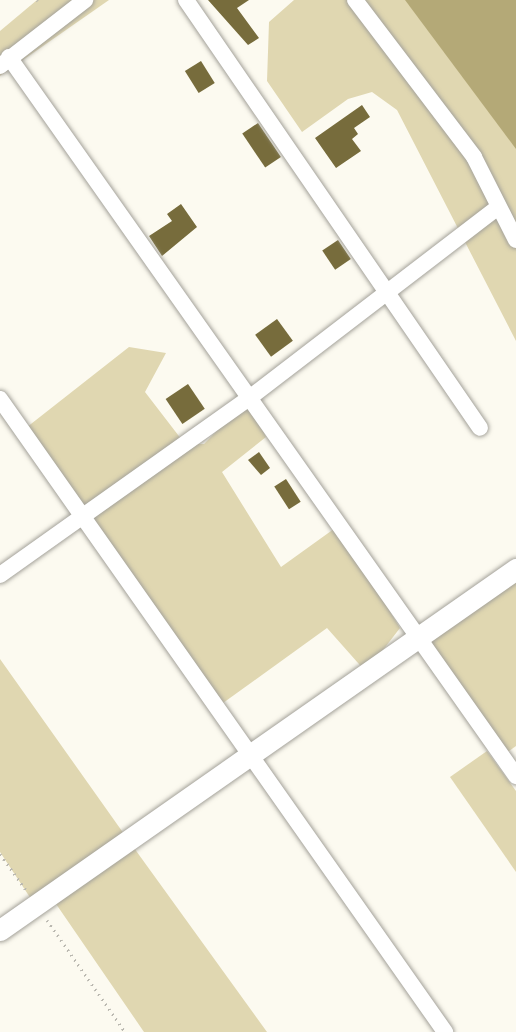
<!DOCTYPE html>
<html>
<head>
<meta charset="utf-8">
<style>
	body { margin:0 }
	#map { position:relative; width:516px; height:1032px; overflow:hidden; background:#fcfaf0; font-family:"Exo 2",sans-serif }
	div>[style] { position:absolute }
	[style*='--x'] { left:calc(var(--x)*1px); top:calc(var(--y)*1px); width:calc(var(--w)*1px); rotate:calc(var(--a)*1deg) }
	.green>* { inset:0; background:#e0d7b1 }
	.water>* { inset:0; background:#b4a977 }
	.building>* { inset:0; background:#776c3c; transform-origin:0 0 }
	.path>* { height:3px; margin-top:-1.5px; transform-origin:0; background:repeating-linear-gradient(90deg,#bab8b0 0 1.5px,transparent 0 6px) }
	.roads { filter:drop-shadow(0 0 2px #a4a29a) drop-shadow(0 0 2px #a4a29a) }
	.minor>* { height:16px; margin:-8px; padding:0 8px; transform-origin:8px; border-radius:8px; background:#fff }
	.tertiary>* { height:21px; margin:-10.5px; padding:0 10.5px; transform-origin:10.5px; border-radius:10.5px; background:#fff }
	span { translate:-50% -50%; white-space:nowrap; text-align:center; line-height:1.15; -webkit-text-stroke:6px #fff; paint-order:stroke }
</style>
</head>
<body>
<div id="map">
	<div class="green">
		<i style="clip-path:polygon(37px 0,109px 0,0 76px,0 31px)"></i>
		<i style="clip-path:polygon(294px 0,516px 0,516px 341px,397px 110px,372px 92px,348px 99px,302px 132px,267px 81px,269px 22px)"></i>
		<i style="clip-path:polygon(129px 347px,166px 353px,145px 392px,185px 444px,204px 444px,248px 399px,266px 437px,222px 472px,281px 567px,338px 526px,400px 628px,366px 672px,327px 628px,223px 703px,22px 431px)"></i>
		<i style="clip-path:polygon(516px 569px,516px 746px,502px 756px,415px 637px)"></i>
		<i style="clip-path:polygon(0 659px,129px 841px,267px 1032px,144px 1032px,54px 901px,35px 905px,0 852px)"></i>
		<i style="clip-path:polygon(487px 751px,516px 791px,516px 872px,450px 777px)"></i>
	</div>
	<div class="water">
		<i style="clip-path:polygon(405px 0,516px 0,516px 149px)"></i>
	</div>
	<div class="building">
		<i style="clip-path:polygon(208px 0,249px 0,237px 8px,259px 38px,248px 45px)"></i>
		<i style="left:201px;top:61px;width:26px;height:19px;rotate:58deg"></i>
		<i style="clip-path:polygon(362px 105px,370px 117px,354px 128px,358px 134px,352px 139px,361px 151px,336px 168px,315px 138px)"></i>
		<i style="left:258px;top:123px;width:41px;height:19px;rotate:56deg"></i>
		<i style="clip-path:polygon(181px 204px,197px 227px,162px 256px,149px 236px,172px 221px,167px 214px)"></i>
		<i style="left:338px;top:240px;width:23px;height:19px;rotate:56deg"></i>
		<i style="left:277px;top:319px;width:27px;height:27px;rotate:54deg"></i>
		<i style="left:188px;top:384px;width:30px;height:27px;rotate:56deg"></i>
		<i style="clip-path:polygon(259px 452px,270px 468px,261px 475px,248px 460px)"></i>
		<i style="left:286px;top:479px;width:27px;height:14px;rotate:57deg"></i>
	</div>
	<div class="path">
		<i style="--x:37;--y:0;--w:1;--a:45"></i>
		<i style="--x:0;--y:854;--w:44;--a:54.2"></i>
		<i style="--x:47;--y:920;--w:136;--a:55.1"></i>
	</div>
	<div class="roads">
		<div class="minor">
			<i style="--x:186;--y:0;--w:519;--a:55.51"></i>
			<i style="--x:355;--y:0;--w:197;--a:52.8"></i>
			<i style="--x:474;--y:157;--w:93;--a:63.2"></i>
			<i style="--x:9;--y:57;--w:880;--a:54.81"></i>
			<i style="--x:0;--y:66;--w:108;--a:-37.8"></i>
			<i style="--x:0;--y:399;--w:774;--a:54.89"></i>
			<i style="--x:0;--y:575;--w:304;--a:-35.4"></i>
			<i style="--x:248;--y:399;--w:315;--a:-37.5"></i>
		</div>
		<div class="tertiary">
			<i style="--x:0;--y:930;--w:630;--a:-34.98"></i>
		</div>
	</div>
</div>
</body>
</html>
